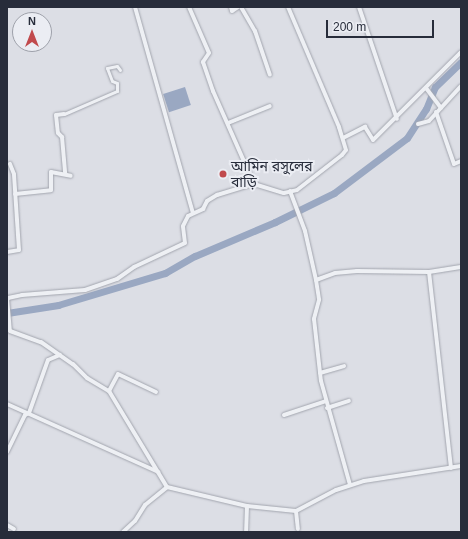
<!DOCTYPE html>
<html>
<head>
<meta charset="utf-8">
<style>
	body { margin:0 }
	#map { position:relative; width:468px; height:539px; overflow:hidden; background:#dcdee5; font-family:Helvetica,"Noto Sans Bengali",sans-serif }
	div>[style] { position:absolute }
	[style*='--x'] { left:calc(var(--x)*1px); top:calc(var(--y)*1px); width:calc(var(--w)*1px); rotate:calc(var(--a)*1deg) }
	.water>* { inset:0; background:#9aa8c2; transform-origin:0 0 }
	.river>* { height:7px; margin:-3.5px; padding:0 3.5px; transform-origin:3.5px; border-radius:3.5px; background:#9aa8c2 }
	.roads { filter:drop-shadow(0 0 1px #a2a5ae) drop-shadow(0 0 1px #a2a5ae) }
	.pedestrian>* { height:3px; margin:-1.5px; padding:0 1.5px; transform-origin:1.5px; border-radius:1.5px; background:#eef0f4 }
	.minor>* { height:4px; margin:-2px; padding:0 2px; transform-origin:2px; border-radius:2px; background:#eef0f4 }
	.dots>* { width:11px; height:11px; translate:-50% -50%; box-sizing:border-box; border:2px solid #ebedf3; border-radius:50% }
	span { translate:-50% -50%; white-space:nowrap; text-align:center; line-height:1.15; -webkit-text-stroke:4px #ebedf3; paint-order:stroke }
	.poi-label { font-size:14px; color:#272c3a }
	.left { translate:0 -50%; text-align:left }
	.frame { position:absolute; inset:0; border:8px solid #272c3a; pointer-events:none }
	.north { position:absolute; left:12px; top:12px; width:40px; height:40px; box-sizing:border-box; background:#ebedf3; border:1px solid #9da0a9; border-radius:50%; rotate:0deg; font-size:11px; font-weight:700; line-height:16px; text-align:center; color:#272c3a }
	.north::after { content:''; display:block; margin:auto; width:14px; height:18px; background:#c14a4d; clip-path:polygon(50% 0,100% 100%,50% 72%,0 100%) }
	.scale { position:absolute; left:326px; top:20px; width:108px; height:18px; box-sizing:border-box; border:2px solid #272c3a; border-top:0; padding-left:5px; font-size:12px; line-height:14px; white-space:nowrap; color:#272c3a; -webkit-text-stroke:3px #ebedf3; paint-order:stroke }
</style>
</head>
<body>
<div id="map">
	<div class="water">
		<i style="left:185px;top:87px;width:19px;height:23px;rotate:72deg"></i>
	</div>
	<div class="river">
		<i style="--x:7;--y:313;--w:52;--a:-8.9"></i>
		<i style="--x:58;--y:305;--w:112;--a:-16.7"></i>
		<i style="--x:165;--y:273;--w:34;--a:-30"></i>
		<i style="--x:195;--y:256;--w:87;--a:-23"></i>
		<i style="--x:275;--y:222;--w:66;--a:-26.2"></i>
		<i style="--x:334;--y:193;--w:91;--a:-37"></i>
		<i style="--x:407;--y:138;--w:35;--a:-57"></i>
		<i style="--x:426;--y:109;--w:24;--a:-68"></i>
		<i style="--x:435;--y:87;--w:36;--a:-44"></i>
	</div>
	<div class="roads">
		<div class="pedestrian">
			<i style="--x:64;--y:114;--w:58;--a:-23.5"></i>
			<i style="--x:117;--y:91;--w:8;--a:-90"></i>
			<i style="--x:117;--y:83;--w:5;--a:-158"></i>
			<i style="--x:112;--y:81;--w:14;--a:-111"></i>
			<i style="--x:107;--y:68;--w:10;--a:-11"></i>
			<i style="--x:117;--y:66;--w:5;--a:53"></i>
		</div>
		<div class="minor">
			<i style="--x:135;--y:7;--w:214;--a:74.3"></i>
			<i style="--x:189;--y:7;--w:50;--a:66.5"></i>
			<i style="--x:209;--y:53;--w:11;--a:124"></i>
			<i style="--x:203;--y:62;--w:31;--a:71"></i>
			<i style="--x:213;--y:91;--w:102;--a:66.2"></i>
			<i style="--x:231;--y:7;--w:4;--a:76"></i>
			<i style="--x:232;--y:11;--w:7;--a:-34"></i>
			<i style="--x:241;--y:7;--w:28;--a:60"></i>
			<i style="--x:255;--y:31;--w:46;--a:71.2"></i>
			<i style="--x:359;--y:7;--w:118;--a:71.3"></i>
			<i style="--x:426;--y:88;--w:25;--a:53"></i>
			<i style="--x:436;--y:112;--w:55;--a:70.9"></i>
			<i style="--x:454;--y:164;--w:8;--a:-23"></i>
			<i style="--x:64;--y:114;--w:8;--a:173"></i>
			<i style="--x:56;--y:115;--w:18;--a:84"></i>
			<i style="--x:58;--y:133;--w:6;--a:45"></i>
			<i style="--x:62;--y:137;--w:37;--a:85"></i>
			<i style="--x:228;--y:123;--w:45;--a:-22"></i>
			<i style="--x:418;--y:124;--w:11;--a:-15"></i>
			<i style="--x:429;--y:121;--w:47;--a:-47.6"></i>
			<i style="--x:343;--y:138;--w:25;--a:-27"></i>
			<i style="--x:365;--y:127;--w:15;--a:58"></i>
			<i style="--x:373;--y:140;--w:124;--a:-45"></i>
			<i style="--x:290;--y:191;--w:43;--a:69.4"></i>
			<i style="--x:305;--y:231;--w:50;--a:77.3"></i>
			<i style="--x:316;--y:280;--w:20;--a:81"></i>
			<i style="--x:319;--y:300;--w:20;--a:105"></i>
			<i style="--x:314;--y:319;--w:62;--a:83.6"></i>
			<i style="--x:321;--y:381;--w:108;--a:74.4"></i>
			<i style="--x:15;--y:194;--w:36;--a:-6"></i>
			<i style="--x:51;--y:190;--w:18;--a:-90"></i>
			<i style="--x:51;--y:172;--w:20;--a:11"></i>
			<i style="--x:7;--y:252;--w:12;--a:-9"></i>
			<i style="--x:19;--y:250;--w:76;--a:-93.8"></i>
			<i style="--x:14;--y:174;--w:11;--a:-112"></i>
			<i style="--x:316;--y:280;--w:20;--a:-20"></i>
			<i style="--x:335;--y:273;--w:22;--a:-5"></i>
			<i style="--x:357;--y:271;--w:72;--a:0.8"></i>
			<i style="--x:7;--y:298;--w:33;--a:85"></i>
			<i style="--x:10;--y:331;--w:33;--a:20"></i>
			<i style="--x:41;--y:342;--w:39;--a:35"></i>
			<i style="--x:73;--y:364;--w:20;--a:45"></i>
			<i style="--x:87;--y:378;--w:26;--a:31"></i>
			<i style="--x:109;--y:391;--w:112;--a:58.9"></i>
			<i style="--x:167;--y:487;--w:82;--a:13.4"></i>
			<i style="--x:247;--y:506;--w:26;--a:92"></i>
			<i style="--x:7;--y:300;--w:2;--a:-63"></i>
			<i style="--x:8;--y:298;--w:14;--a:-12"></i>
			<i style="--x:22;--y:295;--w:63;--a:-4.5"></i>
			<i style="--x:85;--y:290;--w:34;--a:-19"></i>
			<i style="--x:117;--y:279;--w:21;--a:-35"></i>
			<i style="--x:134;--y:267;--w:56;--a:-25.2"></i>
			<i style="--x:185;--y:243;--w:17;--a:-97"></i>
			<i style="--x:183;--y:226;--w:11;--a:-63"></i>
			<i style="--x:188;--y:216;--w:17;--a:-25"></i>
			<i style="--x:203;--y:209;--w:9;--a:-63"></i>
			<i style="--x:207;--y:201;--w:12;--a:-31"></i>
			<i style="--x:217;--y:195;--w:39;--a:-17"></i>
			<i style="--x:254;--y:184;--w:31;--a:17"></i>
			<i style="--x:284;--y:193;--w:13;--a:-13"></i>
			<i style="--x:297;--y:190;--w:57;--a:-37.9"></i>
			<i style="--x:342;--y:155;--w:6;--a:-51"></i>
			<i style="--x:346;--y:150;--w:24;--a:-107"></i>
			<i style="--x:339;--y:127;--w:130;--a:-113"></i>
			<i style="--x:320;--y:373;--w:25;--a:-16"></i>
			<i style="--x:109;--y:391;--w:19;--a:-62"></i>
			<i style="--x:118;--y:374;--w:42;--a:25.3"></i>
			<i style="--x:7;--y:404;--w:166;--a:24.2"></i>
			<i style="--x:327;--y:408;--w:23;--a:-18"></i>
			<i style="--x:284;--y:415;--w:44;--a:-18.4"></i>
			<i style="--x:7;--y:452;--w:41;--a:-64.1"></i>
			<i style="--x:25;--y:415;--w:4;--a:-27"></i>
			<i style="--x:29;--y:413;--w:56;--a:-70.3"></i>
			<i style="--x:48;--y:360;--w:13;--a:-23"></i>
			<i style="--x:451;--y:468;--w:197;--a:-96.4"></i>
			<i style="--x:429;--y:272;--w:32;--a:-9"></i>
			<i style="--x:247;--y:506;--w:49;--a:5.8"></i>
			<i style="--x:296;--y:511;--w:45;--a:-27.7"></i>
			<i style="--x:336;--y:490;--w:29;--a:-18"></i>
			<i style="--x:364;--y:481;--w:98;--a:-8.8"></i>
			<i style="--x:296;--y:511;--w:18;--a:84"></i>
			<i style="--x:7;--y:525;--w:8;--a:30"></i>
			<i style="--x:123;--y:532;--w:16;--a:-43"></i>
			<i style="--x:135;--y:521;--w:19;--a:-58"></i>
			<i style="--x:145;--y:505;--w:28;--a:-39"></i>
		</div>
	</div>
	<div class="dots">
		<i style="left:223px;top:174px;background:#c14a4d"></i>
	</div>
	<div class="poi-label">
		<span class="left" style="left:231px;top:174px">আমিন রসুলের<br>বাড়ি</span>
	</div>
	<div class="frame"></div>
	<div class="north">N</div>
	<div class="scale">200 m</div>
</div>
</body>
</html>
